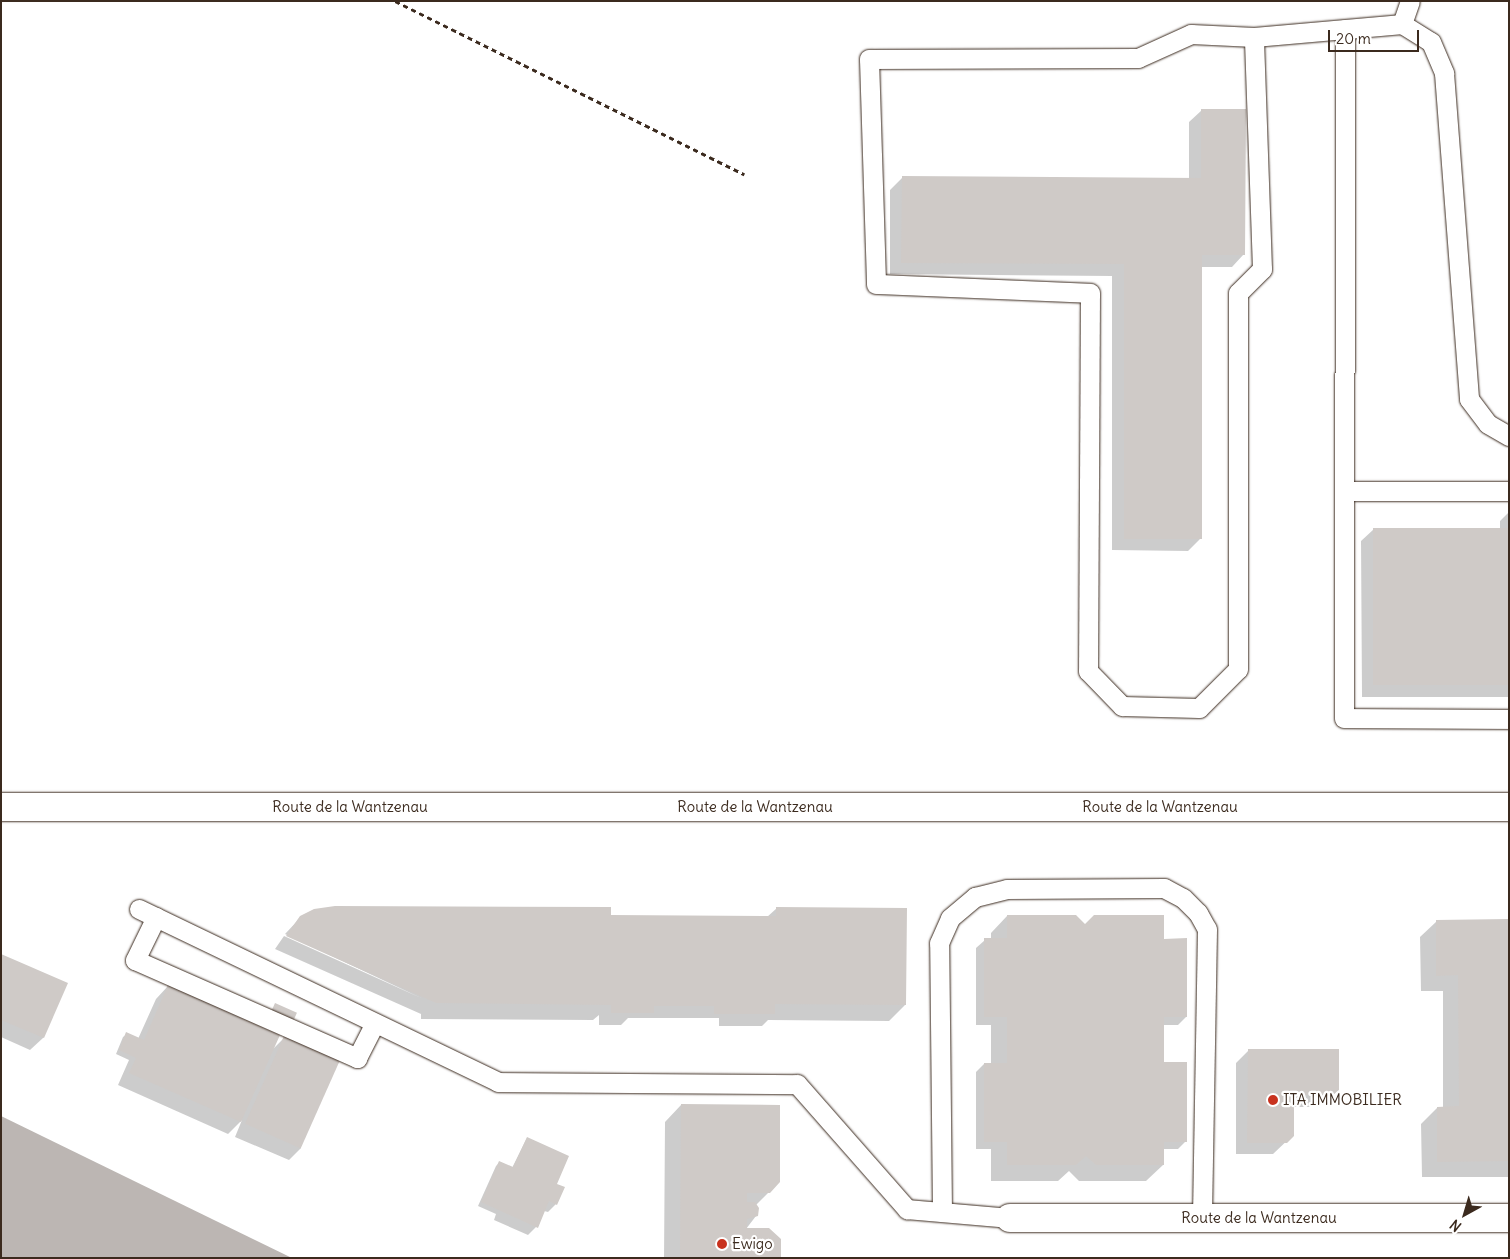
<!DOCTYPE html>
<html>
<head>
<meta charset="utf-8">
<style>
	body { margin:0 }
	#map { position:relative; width:1510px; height:1259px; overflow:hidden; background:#fff; font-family:Delius,sans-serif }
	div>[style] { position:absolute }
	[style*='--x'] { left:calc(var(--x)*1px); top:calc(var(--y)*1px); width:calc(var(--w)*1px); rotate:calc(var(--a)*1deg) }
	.water>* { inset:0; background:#bcb6b3 }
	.shadow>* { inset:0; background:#0003 }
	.building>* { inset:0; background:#cfcac7; transform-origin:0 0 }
	.path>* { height:3px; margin-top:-1.5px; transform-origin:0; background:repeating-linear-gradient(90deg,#3b2a1e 0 5px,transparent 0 9px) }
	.roads { filter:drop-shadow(0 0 1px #3b2a1e) drop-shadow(0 0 1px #3b2a1e) }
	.lane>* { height:19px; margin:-9.5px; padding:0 9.5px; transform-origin:9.5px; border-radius:9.5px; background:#fff }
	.street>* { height:28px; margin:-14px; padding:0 14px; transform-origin:14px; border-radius:14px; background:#fff }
	.secondary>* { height:28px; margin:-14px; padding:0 14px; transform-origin:14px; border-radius:14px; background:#fff }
	.dots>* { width:14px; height:14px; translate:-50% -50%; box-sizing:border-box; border:2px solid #fff; border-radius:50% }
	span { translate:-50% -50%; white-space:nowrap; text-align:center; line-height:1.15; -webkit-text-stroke:4.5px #fff; paint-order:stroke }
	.street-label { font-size:15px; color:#3b2a1e }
	.poi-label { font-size:15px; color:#3b2a1e }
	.left { translate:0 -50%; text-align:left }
	.frame { position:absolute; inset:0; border:2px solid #3b2a1e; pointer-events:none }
	.north { position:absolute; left:1440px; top:1189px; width:50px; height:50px; -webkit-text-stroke:4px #fff; paint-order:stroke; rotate:219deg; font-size:14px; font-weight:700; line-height:20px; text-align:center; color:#3b2a1e }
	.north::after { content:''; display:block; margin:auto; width:18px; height:22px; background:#3b2a1e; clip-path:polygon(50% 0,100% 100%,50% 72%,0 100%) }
	.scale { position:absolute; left:1328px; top:30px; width:91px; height:22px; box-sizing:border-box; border:2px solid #3b2a1e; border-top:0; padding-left:6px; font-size:15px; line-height:18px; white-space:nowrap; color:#3b2a1e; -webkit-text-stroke:4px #fff; paint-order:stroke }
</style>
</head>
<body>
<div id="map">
	<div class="water">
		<i style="clip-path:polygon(1px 1116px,292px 1258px,1px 1258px)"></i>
	</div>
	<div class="shadow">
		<i style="clip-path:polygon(1202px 110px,1244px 254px,1232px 267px,1201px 267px,1200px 539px,1188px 551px,1112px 550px,1112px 276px,890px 274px,890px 190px,902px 178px,1189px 179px,1189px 122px)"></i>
		<i style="clip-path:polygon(1509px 198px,1509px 427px,1508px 199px)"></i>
		<i style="clip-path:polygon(1509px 512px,1509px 697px,1362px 697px,1361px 541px,1374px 529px,1500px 529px,1500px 521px)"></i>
		<i style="clip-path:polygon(777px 908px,905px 1005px,889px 1021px,768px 1020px,762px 1026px,719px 1026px,719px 1018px,628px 1018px,621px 1025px,599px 1025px,599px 1015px,593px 1020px,421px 1019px,421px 1014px,275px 949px,284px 936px,421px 998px,285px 934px,301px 917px,767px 917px)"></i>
		<i style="clip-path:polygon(1007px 916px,1084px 926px,1163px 942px,1186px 1017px,1178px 1025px,1163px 1025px,1163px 1064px,1186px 1141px,1178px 1149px,1163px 1149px,1163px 1165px,1146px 1181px,1079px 1181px,1069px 1171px,1058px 1181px,991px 1181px,991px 1149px,976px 1149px,976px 1072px,984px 1064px,991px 1064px,991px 1025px,976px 1025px,976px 948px,985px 940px,991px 940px,991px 933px)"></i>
		<i style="clip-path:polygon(1437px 921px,1509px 921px,1509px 1177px,1422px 1177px,1421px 1124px,1437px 1108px,1443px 1108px,1443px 991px,1421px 991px,1420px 937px)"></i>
		<i style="clip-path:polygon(1px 955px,66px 983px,43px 1038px,30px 1050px,1px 1037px)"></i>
		<i style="clip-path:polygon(168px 986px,272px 1050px,284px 1038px,301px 1148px,289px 1160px,235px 1137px,242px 1120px,228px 1134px,118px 1085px,129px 1060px,116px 1054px,123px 1037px,127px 1034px,138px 1039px,156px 999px)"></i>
		<i style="clip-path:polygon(1249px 1050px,1337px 1089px,1319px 1107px,1293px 1107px,1292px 1136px,1273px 1154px,1236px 1154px,1236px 1063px)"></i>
		<i style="clip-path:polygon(681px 1105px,769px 1192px,756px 1205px,756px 1216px,746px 1229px,779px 1258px,664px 1258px,665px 1122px)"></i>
		<i style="clip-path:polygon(527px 1138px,556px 1184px,556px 1204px,548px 1212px,544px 1211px,536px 1227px,528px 1235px,494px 1220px,496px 1214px,478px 1206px,496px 1166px,500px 1162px,512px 1168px)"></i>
	</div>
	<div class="building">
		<i style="clip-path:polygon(1201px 109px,1246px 109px,1245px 255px,1202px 255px,1202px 539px,1124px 539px,1124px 264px,901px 263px,902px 176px,1201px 178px)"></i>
		<i style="left:1373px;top:528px;width:136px;height:157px"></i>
		<i style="clip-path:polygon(335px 906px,611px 907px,611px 915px,776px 916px,776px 907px,907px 908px,906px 1005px,775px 1004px,775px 1014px,714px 1014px,714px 1006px,654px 1006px,654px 1013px,611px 1013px,611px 1005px,436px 1003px,286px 936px,300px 916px,314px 909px)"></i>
		<i style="clip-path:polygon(1007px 915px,1076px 915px,1085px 924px,1094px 915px,1164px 915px,1164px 939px,1187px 938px,1187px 1017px,1164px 1017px,1164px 1062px,1187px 1062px,1187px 1142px,1164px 1142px,1164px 1165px,1096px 1165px,1086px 1156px,1076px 1165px,1007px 1165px,1007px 1142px,984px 1142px,984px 1063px,1007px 1063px,1007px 1017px,984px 1017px,984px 938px,1007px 938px)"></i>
		<i style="clip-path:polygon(1509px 919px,1509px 1161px,1437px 1162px,1437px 1107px,1459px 1106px,1458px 975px,1436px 976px,1436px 920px)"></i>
		<i style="clip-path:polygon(1px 954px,68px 983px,44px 1038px,1px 1020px)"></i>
		<i style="clip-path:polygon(168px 985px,280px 1035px,241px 1122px,129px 1073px,136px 1058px,119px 1050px,126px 1032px,144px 1040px)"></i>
		<i style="left:275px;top:1003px;width:24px;height:12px;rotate:24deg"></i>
		<i style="left:284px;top:1036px;width:61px;height:96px;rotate:24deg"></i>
		<i style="clip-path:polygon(1248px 1049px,1339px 1049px,1339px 1090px,1333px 1095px,1303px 1095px,1294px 1105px,1294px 1136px,1287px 1143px,1247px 1143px)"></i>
		<i style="clip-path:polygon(681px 1104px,780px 1105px,780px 1182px,770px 1193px,747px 1193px,747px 1202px,755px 1202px,759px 1208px,758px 1216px,747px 1219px,747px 1228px,769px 1228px,781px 1239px,781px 1258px,680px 1258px)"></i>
		<i style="clip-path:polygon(527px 1137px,569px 1156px,557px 1184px,565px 1187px,557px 1205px,549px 1201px,538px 1228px,481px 1202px,499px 1161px,513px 1167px)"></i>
	</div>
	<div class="path">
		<i style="--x:395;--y:1;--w:390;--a:26.4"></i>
	</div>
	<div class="roads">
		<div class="lane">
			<i style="--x:1402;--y:24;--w:34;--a:32"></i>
			<i style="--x:1431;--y:42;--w:34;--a:67"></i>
			<i style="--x:1444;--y:73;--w:327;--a:85.6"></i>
			<i style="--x:1469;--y:399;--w:31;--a:53"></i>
			<i style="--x:1488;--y:424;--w:24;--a:30"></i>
			<i style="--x:1345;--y:29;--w:689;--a:90.08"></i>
			<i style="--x:1344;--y:718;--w:165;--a:0.3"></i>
			<i style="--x:1254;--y:37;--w:63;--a:-177.3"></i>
			<i style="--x:1191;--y:34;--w:58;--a:155.6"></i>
			<i style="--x:1138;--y:58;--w:269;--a:179.8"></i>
			<i style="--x:869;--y:59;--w:225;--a:88.2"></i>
			<i style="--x:876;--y:284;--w:214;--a:2.4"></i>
			<i style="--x:1090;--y:293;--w:378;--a:90.3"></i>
			<i style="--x:1088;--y:671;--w:49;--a:45.8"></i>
			<i style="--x:1122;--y:706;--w:77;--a:1.5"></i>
			<i style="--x:1199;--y:708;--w:55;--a:-45"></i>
			<i style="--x:1238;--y:669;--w:376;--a:-90"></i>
			<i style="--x:1238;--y:293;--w:34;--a:-45"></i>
			<i style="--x:1262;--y:269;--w:232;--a:-92"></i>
			<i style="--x:1254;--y:37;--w:149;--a:-5"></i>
			<i style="--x:1402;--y:24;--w:24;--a:-71"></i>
			<i style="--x:1344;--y:491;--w:165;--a:0"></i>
			<i style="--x:139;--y:909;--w:399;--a:25.7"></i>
			<i style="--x:498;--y:1082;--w:299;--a:0.4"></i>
			<i style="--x:797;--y:1084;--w:167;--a:48.7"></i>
			<i style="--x:907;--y:1209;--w:103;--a:5"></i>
			<i style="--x:156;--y:917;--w:48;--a:116"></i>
			<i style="--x:135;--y:960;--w:243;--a:23.8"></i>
			<i style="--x:357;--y:1058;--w:39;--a:-63"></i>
			<i style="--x:942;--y:1212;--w:269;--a:-90.6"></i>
			<i style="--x:939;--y:943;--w:27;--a:-66"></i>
			<i style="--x:950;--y:918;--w:33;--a:-40"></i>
			<i style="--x:975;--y:897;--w:33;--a:-14"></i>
			<i style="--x:1007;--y:889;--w:157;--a:-0.4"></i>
			<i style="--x:1164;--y:888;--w:21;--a:28"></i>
			<i style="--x:1183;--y:898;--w:21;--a:45"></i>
			<i style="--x:1198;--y:913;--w:18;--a:61"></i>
			<i style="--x:1207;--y:929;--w:289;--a:91"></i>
		</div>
		<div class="street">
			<i style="--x:1010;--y:1218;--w:499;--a:0"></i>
		</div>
		<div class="secondary">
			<i style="--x:1;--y:807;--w:1508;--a:0"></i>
		</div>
	</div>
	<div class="dots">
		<i style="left:1273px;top:1100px;background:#c8321e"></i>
		<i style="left:722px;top:1244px;background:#c8321e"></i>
	</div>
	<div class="street-label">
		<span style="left:350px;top:807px">Route de la Wantzenau</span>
		<span style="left:755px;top:807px">Route de la Wantzenau</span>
		<span style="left:1160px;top:807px">Route de la Wantzenau</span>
		<span style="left:1259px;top:1218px">Route de la Wantzenau</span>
	</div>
	<div class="poi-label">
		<span class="left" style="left:1283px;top:1100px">ITA IMMOBILIER</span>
		<span class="left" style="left:732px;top:1244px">Ewigo</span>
	</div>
	<div class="frame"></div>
	<div class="north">N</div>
	<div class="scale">20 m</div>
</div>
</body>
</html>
